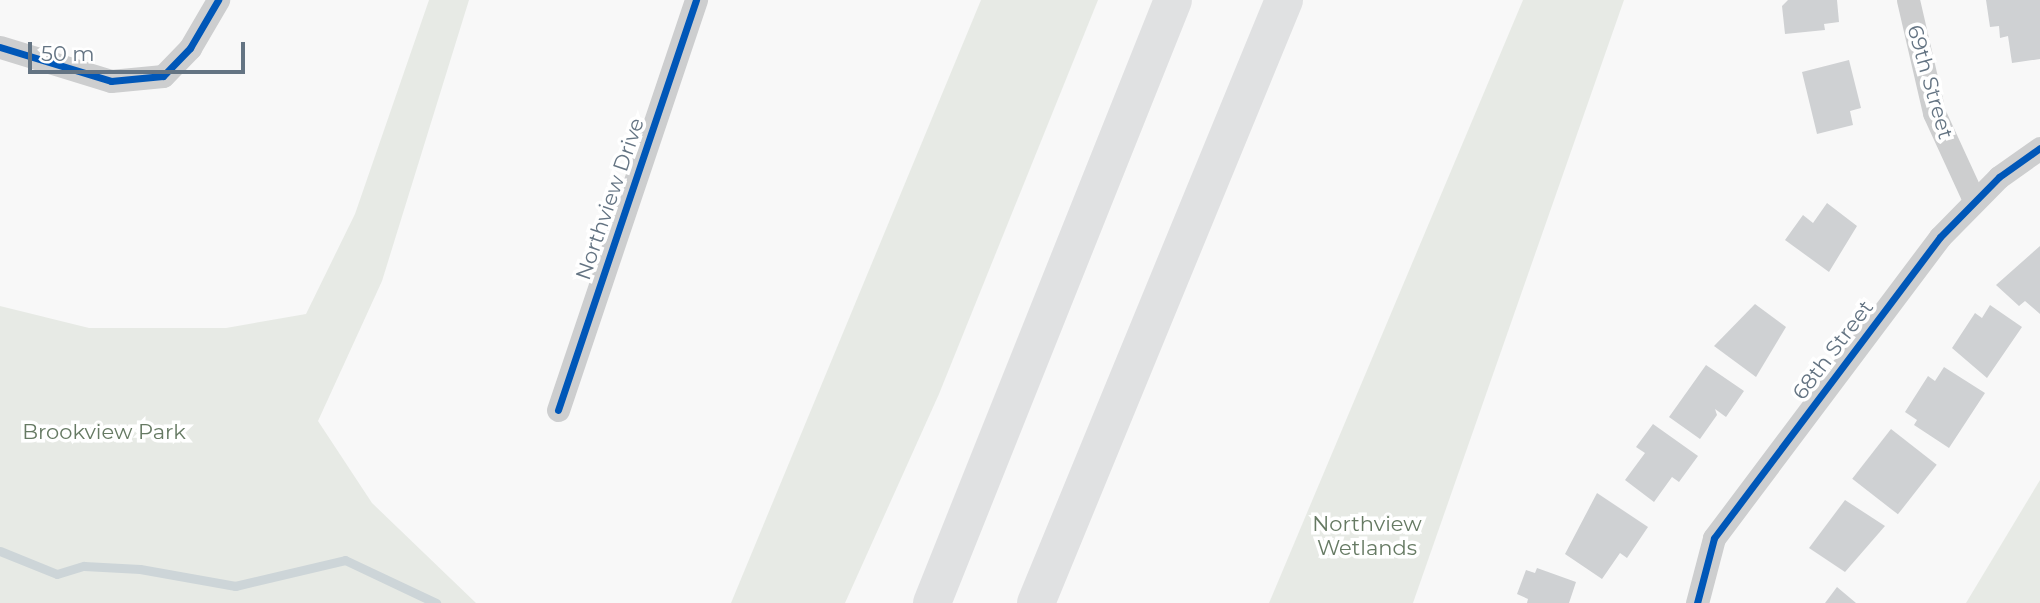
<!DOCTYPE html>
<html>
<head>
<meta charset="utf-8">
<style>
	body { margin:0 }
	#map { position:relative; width:2040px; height:603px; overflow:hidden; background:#f8f8f8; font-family:Montserrat,sans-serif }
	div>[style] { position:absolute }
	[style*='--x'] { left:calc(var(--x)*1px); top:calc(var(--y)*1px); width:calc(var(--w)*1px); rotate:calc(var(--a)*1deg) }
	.green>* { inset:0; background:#e7eae5 }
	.stream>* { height:9px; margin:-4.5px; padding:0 4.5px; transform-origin:4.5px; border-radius:4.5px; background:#cdd5d8 }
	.building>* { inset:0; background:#cfd1d3; transform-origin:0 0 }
	.minor>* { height:23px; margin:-11.5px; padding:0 11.5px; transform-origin:11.5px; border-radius:11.5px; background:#cdcecf }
	.motorway>* { height:38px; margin:-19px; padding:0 19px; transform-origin:19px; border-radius:19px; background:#e0e1e2 }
	.cycleway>* { height:7px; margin:-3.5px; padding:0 3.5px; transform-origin:3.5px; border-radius:3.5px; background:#0057b8 }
	span { translate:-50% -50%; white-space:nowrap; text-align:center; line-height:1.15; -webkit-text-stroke:7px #fff; paint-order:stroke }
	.street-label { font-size:21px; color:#647483 }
	.park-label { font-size:21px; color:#667a63 }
	.scale { position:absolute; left:28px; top:42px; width:217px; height:32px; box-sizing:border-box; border:4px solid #647483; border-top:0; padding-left:9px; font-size:21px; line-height:24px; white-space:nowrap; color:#647483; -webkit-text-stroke:5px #fff; paint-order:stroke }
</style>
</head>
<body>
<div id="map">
	<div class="green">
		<i style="clip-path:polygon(429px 0,469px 0,382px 281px,318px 421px,372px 503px,476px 603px,0 603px,0 306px,89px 328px,226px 328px,306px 314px,355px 214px)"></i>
		<i style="clip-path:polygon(981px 0,1098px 0,939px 394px,845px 603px,731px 603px)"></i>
		<i style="clip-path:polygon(1523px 0,1624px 0,1413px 603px,1269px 603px)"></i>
		<i style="clip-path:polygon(2040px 480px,2040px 603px,1966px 603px)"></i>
	</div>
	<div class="stream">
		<i style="--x:0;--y:551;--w:61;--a:22"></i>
		<i style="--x:57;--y:574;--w:28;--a:-17"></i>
		<i style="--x:84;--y:566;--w:56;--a:3.1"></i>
		<i style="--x:140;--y:569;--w:97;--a:10.1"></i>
		<i style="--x:235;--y:586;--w:113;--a:-13.3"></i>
		<i style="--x:345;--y:560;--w:101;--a:25.3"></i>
	</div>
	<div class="building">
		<i style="clip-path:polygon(1788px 0,1837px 0,1839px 22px,1824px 24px,1825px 30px,1785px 34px,1782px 6px)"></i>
		<i style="clip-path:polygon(1986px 0,2040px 0,2040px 59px,2012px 63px,2008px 36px,2000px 38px,1999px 26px,1990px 27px)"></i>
		<i style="clip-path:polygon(1849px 60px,1861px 108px,1850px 111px,1853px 125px,1817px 134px,1802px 72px)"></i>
		<i style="clip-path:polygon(1827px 203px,1857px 226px,1829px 272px,1785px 240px,1803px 215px,1813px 223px)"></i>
		<i style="clip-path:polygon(2040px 246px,2040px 314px,2025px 301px,2019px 306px,1996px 285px)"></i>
		<i style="clip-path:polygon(1755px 304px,1786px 327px,1756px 377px,1714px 346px)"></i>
		<i style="clip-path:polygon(1990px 305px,2022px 327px,1987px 378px,1952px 348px,1975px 313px,1982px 318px)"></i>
		<i style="clip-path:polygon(1706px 365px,1744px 391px,1726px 417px,1715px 409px,1717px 415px,1700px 439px,1669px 417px)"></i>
		<i style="clip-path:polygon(1944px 367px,1985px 393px,1949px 448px,1914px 425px,1917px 420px,1905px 412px,1928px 376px,1935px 381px)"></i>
		<i style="clip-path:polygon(1653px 424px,1698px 456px,1679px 482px,1672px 477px,1654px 502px,1625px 480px,1645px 453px,1636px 447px)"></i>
		<i style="left:1891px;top:429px;width:58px;height:63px;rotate:38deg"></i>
		<i style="clip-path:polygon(1597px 493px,1648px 527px,1627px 558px,1620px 553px,1602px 579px,1565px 554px)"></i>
		<i style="clip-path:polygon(1845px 500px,1885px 526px,1845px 572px,1809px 548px)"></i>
		<i style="clip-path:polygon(1537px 568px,1576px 582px,1569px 603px,1527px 603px,1528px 599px,1517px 594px,1526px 570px,1535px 573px)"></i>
		<i style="clip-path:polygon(1837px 587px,1856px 603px,1825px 603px)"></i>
	</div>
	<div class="minor">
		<i style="--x:1908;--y:0;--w:116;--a:77"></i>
		<i style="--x:1934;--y:113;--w:96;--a:65.3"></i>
		<i style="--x:0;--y:47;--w:116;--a:17"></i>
		<i style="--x:111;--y:81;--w:52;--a:-5.5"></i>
		<i style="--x:163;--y:76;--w:39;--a:-46"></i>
		<i style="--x:190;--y:48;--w:56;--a:-59.7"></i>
		<i style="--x:558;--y:410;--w:433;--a:-71.4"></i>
		<i style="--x:1697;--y:603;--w:67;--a:-75.3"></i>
		<i style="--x:1714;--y:538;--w:376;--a:-53.1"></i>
		<i style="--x:1940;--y:237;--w:84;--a:-45.5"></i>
		<i style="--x:1999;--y:177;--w:50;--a:-35.3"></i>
	</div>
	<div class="motorway">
		<i style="--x:932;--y:603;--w:649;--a:-68.21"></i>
		<i style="--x:1036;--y:603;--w:652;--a:-67.64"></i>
	</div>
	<div class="cycleway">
		<i style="--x:0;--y:47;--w:116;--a:17"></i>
		<i style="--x:111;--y:81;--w:52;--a:-5.5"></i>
		<i style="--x:163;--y:76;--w:39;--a:-46"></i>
		<i style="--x:190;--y:48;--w:56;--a:-59.7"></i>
		<i style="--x:558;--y:410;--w:433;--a:-71.4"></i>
		<i style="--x:1697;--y:603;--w:67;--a:-75.3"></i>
		<i style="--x:1714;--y:538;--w:376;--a:-53.1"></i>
		<i style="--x:1940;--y:237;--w:84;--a:-45.5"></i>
		<i style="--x:1999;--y:177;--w:50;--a:-35.3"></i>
	</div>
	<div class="street-label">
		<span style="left:1930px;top:82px;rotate:74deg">69th Street</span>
		<span style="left:610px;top:199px;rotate:-71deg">Northview Drive</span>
		<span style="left:1833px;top:350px;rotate:-53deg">68th Street</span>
	</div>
	<div class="park-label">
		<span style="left:104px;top:432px">Brookview Park</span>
		<span style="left:1367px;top:536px">Northview<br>Wetlands</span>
	</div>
	<div class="scale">50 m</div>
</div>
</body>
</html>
